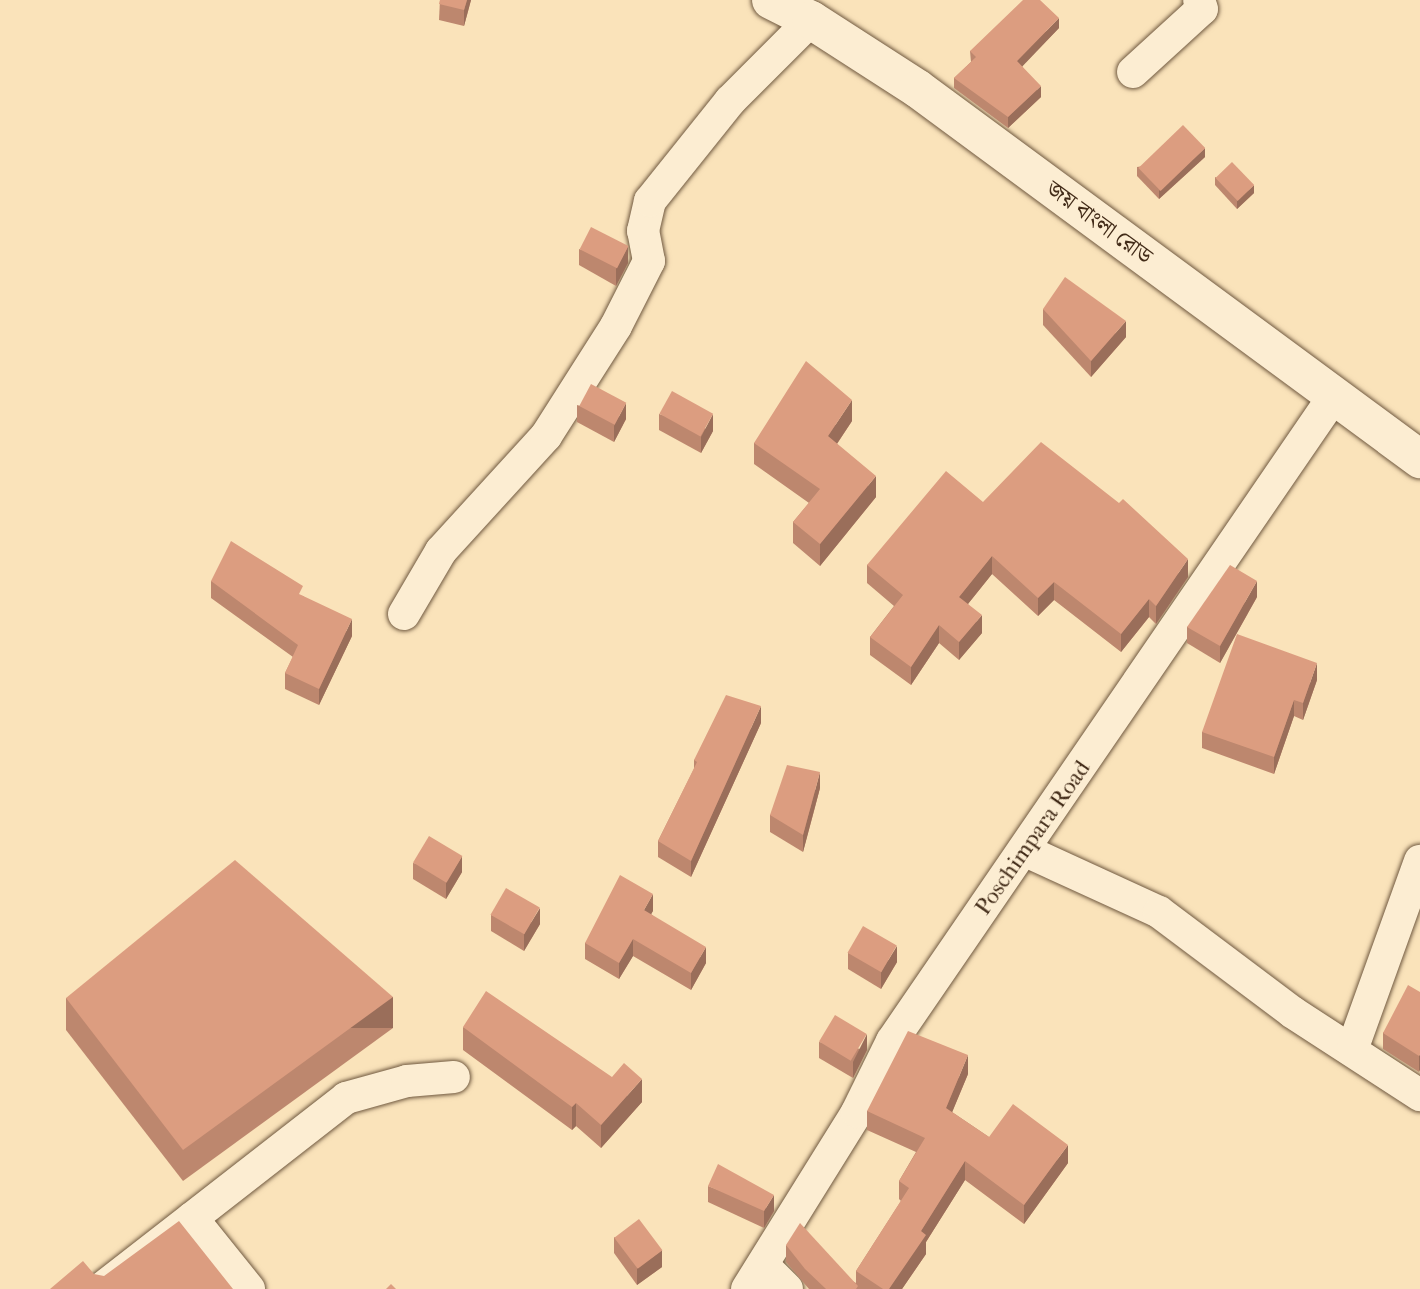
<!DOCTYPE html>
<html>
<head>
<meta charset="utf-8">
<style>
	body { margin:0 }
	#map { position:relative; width:1420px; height:1289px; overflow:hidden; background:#fae3ba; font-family:"IM FELL French Canon","Noto Serif Bengali",serif }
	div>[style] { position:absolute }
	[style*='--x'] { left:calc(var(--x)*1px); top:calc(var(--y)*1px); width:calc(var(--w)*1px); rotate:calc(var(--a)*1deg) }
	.roads { filter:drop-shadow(0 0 2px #705940) drop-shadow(0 0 2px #705940) }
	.minor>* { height:32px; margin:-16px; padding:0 16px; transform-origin:16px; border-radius:16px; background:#fcedd2 }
	.tertiary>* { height:38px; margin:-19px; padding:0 19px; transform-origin:19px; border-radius:19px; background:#fcedd2 }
	.wall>* { inset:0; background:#bd876e }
	.shaded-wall>* { inset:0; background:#9a6e5a; transform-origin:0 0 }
	.building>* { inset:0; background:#dc9d80; transform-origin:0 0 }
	span { translate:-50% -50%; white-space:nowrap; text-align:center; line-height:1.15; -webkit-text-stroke:5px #fcedd2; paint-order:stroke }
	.street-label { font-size:23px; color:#422b18 }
</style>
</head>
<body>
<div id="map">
	<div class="roads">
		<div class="minor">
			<i style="--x:1133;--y:72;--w:93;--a:-42.4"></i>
			<i style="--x:1202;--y:9;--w:9;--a:-108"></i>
			<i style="--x:404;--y:614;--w:73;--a:-59.6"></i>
			<i style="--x:441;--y:551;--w:156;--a:-47.6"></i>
			<i style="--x:546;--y:436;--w:130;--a:-57.5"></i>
			<i style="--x:616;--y:326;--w:73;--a:-63.1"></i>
			<i style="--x:649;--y:261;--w:31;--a:-101"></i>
			<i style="--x:643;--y:231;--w:31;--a:-77"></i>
			<i style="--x:650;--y:201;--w:128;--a:-51.3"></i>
			<i style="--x:730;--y:101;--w:115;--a:-45"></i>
			<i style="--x:1026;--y:851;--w:146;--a:24.6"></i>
			<i style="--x:1159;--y:912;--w:166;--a:36.9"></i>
			<i style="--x:1292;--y:1012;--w:153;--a:33"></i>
			<i style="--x:1353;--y:1047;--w:198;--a:-70.2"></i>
			<i style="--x:192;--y:1218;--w:91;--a:51.2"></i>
			<i style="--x:765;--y:1267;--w:31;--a:45"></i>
			<i style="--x:101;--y:1289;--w:311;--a:-37.9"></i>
			<i style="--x:346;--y:1098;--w:63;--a:-15.6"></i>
			<i style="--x:407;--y:1081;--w:47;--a:-4.9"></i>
			<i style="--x:747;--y:1289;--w:208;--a:-58.1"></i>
			<i style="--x:857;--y:1112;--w:79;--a:-63.8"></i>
			<i style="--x:892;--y:1041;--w:782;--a:-55.58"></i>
		</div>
		<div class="tertiary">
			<i style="--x:771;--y:0;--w:45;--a:26.6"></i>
			<i style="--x:811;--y:20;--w:127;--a:32.8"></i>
			<i style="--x:918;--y:89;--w:624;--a:36.39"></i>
		</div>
	</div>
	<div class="wall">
		<i style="clip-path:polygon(440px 0,471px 0,464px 26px,439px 20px)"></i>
		<i style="clip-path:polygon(1059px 28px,1022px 66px,1041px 97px,1008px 128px,954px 88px,954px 78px,971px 62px,970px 51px)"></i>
		<i style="clip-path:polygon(1205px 157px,1159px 199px,1137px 176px,1137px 167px)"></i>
		<i style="clip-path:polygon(1215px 177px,1254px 193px,1237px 209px,1215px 185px)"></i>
		<i style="clip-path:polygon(579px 249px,628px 263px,616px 286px,579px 265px)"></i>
		<i style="clip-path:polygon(1043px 309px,1126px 337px,1091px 377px,1043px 325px)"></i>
		<i style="clip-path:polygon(577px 405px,626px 419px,614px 442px,577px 422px)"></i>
		<i style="clip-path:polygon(659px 414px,713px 431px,701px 453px,659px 430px)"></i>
		<i style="clip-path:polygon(852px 421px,837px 444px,876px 497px,820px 566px,793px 543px,793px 522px,809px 503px,754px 464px,754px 443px)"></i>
		<i style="clip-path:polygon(983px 502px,1188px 577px,1156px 624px,1149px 617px,1121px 652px,1054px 600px,1038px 616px,992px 574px,968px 604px,982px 633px,959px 660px,939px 643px,911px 685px,870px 655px,870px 637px,894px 606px,867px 583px,867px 565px)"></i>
		<i style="clip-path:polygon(211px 581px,303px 596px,352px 636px,319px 705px,285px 689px,285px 673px,293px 657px,211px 598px)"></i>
		<i style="clip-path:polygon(1257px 597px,1220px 663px,1187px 643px,1187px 627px)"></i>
		<i style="clip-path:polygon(1317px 680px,1303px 720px,1294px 716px,1274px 774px,1202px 748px,1202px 732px)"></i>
		<i style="clip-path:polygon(761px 723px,691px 877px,658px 857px,658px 841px,694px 769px,694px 760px)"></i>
		<i style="clip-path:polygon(820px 788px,803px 852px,770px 832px,770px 815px)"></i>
		<i style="clip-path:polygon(413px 863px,462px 872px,446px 899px,413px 879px)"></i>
		<i style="clip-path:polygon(653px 911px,651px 914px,706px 963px,691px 990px,633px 956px,619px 979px,585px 959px,585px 943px)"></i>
		<i style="clip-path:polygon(491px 915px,540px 924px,524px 951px,491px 931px)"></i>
		<i style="clip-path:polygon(848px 953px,897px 962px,881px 989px,848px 969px)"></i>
		<i style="clip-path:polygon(1420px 992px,1419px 1072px,1383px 1049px,1383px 1033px)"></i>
		<i style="clip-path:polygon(66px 998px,393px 1028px,183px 1181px,66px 1030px)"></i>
		<i style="clip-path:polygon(463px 1027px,642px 1102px,601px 1148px,576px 1126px,572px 1130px,463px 1050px)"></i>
		<i style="clip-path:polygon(819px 1042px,867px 1050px,853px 1078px,819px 1058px)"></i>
		<i style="clip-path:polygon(968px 1074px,952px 1112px,989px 1137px,1068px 1163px,1024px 1224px,965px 1180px,926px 1242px,926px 1254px,902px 1289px,809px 1289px,786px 1262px,786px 1245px,856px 1283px,856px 1271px,901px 1201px,899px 1199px,899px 1181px,916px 1152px,867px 1130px,867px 1111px)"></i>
		<i style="clip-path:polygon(708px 1186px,774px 1211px,764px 1228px,708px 1202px)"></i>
		<i style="clip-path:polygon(614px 1237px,662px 1267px,637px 1285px,614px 1253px)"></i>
	</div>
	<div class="shaded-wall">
		<i style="clip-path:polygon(467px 0,471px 0,464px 26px,464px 10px)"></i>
		<i style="clip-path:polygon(1059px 18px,1059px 28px,1017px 72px,1017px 61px)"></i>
		<i style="clip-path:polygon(1041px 86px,1041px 97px,1008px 128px,1008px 117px)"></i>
		<i style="clip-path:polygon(1205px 148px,1205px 157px,1159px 199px,1159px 191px)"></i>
		<i style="clip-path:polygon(1254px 185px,1254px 193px,1237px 209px,1237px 201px)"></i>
		<i style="clip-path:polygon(628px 246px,628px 263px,616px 286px,616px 269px)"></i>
		<i style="clip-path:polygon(1126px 321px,1126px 337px,1091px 377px,1091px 361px)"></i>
		<i style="clip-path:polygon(852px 400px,852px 421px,828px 457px,828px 436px)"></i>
		<i style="clip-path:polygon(626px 403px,626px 419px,614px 442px,614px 426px)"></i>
		<i style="clip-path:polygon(713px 414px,713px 431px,701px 453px,701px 437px)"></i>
		<i style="clip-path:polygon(876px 476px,876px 497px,820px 566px,820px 544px)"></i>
		<i style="clip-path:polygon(992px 556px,992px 574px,959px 615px,959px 597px)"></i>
		<i style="clip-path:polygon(1188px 559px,1188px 577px,1156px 624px,1156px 606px)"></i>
		<i style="clip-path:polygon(1257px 581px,1257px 597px,1220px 663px,1220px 646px)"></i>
		<i style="clip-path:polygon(1054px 582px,1054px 600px,1038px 616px,1038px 598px)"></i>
		<i style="clip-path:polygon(1149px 599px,1149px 617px,1121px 652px,1121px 634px)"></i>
		<i style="clip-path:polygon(982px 615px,982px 633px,959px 660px,959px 642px)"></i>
		<i style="clip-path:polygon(352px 619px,352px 636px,319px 705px,319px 689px)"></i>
		<i style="clip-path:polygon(939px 625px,939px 643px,911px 685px,911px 667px)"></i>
		<i style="clip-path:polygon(1317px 663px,1317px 680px,1303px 720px,1303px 703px)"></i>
		<i style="clip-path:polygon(1294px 700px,1294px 716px,1274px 774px,1274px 757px)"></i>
		<i style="clip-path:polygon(761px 706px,761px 723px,691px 877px,691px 861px)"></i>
		<i style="clip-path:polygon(820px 772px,820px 788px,803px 852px,803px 835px)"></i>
		<i style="clip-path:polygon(462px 856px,462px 872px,446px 899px,446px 882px)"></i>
		<i style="clip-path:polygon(653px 894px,653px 911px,644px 926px,644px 910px)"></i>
		<i style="clip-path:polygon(540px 908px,540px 924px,524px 951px,524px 934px)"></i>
		<i style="clip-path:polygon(633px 939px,633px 956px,619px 979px,619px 963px)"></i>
		<i style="clip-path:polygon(897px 946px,897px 962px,881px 989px,881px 972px)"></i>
		<i style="clip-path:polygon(706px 947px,706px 963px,691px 990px,691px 973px)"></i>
		<i style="left:393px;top:997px;width:31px;height:260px;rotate:90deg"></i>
		<i style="clip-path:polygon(867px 1034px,867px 1050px,853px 1078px,853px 1062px)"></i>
		<i style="clip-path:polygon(1420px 1054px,1420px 1070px,1419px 1072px,1419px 1056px)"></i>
		<i style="clip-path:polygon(968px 1055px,968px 1074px,946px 1127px,946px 1108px)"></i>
		<i style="clip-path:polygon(642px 1079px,642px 1102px,601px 1148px,601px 1125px)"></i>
		<i style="clip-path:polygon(576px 1103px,576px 1126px,572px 1130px,572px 1107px)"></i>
		<i style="clip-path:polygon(1068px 1145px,1068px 1163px,1024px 1224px,1024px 1205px)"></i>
		<i style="clip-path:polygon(965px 1161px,965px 1180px,926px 1242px,926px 1254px,902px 1289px,889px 1289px,921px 1231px)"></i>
		<i style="clip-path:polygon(774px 1195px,774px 1211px,764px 1228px,764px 1211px)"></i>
		<i style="clip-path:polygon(662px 1250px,662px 1267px,637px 1285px,637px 1268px)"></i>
	</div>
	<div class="building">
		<i style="clip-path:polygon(440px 0,467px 0,464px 10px,439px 4px)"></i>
		<i style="clip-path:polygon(1023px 0,1040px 0,1059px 18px,1017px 61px,1041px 86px,1008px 117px,954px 78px,976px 57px,970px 51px)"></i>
		<i style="left:1183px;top:125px;width:32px;height:62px;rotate:46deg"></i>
		<i style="left:1232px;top:162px;width:32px;height:23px;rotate:46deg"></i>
		<i style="left:591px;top:227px;width:42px;height:25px;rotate:27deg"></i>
		<i style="clip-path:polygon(1065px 277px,1126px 321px,1091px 361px,1043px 309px)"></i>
		<i style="clip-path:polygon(806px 361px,852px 400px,828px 436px,876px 476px,820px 544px,793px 522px,820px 489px,754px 443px)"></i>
		<i style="left:591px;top:384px;width:40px;height:25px;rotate:28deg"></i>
		<i style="left:672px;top:391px;width:47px;height:26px;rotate:29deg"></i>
		<i style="clip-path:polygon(1041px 442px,1119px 503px,1123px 499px,1188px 559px,1156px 606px,1149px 599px,1121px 634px,1054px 582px,1038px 598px,992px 556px,959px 597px,982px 615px,959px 642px,939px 625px,911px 667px,870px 637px,903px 595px,867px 565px,946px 471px,983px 502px)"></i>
		<i style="clip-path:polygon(231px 541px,303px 586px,299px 594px,352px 619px,319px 689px,285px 673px,298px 645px,211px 581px)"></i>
		<i style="clip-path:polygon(1230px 565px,1257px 581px,1220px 646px,1187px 627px)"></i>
		<i style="clip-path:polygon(1237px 634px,1317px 663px,1303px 703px,1294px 700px,1274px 757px,1202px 732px)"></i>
		<i style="clip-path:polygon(726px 695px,761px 706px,691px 861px,658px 841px,697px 762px,694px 760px)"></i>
		<i style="clip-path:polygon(787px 765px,820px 772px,803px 835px,770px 815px)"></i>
		<i style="left:429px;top:836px;width:39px;height:31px;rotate:31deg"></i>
		<i style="clip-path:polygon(235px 860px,393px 997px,183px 1150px,66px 998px)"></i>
		<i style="clip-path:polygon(620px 875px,653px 894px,644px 910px,706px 947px,691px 973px,633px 939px,619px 963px,585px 943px)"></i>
		<i style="left:506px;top:888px;width:39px;height:31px;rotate:30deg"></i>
		<i style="left:863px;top:926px;width:39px;height:31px;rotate:30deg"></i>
		<i style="clip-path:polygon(1408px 985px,1420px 992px,1420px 1054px,1419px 1056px,1383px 1033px)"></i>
		<i style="clip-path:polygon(486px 991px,612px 1077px,624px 1063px,642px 1079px,601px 1125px,576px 1103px,572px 1107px,463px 1027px)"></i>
		<i style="left:835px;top:1015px;width:37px;height:31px;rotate:31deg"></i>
		<i style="clip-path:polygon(908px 1031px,968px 1055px,946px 1108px,989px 1137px,1013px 1104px,1068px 1145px,1024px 1205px,965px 1161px,921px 1231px,926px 1235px,889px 1289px,883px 1289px,856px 1271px,909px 1188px,899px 1181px,925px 1138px,867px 1111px)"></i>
		<i style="clip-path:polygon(718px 1164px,774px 1195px,764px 1211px,708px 1186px)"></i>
		<i style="left:639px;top:1219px;width:39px;height:31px;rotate:53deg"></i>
		<i style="clip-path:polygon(179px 1221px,233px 1289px,50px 1289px,83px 1261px,94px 1274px,104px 1276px)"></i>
		<i style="clip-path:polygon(800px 1223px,858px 1286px,856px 1289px,826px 1289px,805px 1269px,786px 1245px)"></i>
		<i style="clip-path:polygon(391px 1284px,396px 1289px,386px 1289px)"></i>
	</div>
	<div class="street-label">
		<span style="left:1099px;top:223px;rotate:36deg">জয় বাংলা রোড</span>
		<span style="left:1033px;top:838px;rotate:-55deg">Poschimpara Road</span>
	</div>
</div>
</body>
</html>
